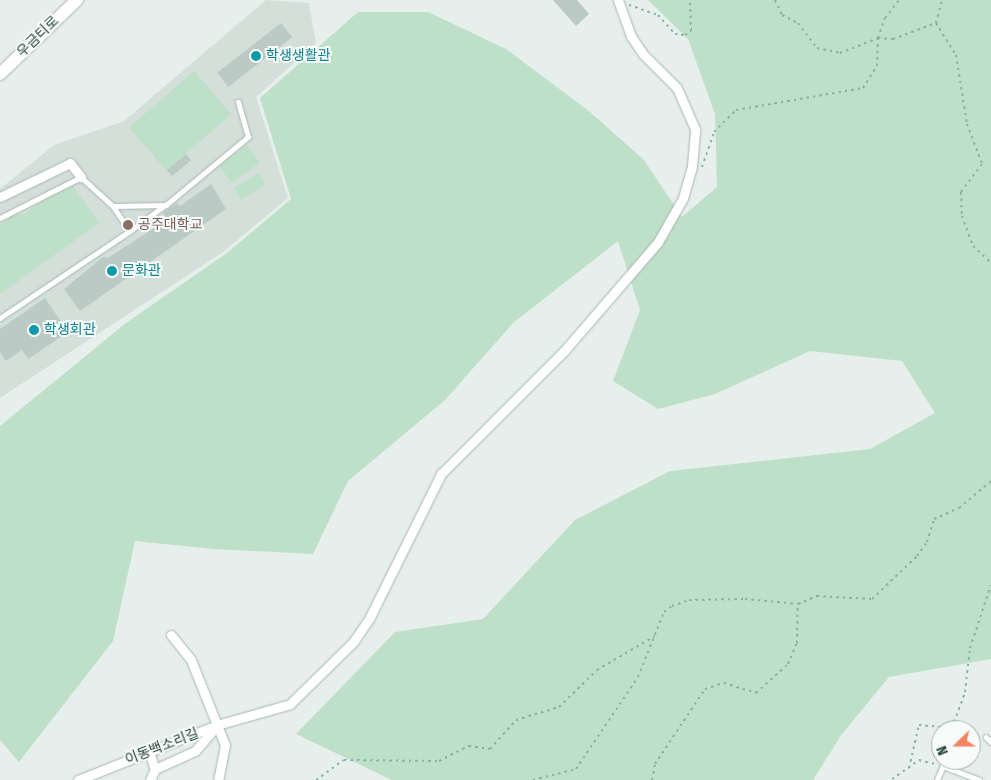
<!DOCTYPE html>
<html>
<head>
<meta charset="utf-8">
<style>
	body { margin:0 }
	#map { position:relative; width:991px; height:780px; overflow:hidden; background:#e6efeb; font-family:"Fira Sans Condensed","Noto Sans KR",sans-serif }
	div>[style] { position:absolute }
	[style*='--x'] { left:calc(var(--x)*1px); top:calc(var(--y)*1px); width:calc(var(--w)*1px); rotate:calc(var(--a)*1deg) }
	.built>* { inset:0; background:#d4dfda }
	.green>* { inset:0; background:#bfe0c8; transform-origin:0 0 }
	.building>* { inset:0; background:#bbcac4; transform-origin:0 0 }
	.path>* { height:2px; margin-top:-1px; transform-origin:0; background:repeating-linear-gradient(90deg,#86b3a5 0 2.5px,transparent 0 6.5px) }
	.roads { filter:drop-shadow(0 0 1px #a8b8b2) drop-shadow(0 0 1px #a8b8b2) }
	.service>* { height:4.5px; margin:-2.25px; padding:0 2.25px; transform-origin:2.25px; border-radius:2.25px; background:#fff }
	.minor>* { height:9px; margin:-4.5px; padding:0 4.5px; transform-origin:4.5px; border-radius:4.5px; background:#fff }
	.secondary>* { height:12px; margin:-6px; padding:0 6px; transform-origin:6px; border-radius:6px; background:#fff }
	.dots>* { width:14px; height:14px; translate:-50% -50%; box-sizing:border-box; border:2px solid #f7fbf9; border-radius:50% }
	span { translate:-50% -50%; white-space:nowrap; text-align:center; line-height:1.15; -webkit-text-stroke:4px #f7fbf9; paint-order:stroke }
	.street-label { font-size:14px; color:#24423a }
	.culture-label { font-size:14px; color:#0d838f }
	.left { translate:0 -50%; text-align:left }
	.education-label { font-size:14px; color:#785e54 }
	.north { position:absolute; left:931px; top:720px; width:50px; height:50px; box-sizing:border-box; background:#f7fbf9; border:1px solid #a3b1ad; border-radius:50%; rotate:248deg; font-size:14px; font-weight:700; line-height:20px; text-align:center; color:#24423a }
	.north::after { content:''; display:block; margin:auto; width:18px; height:22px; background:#f4845f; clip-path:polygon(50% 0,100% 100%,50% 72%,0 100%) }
</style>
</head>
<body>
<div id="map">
	<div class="built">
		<i style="clip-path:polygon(266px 0,309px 3px,316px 43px,256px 97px,288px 198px,223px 252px,0 398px,0 189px,54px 145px,124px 121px)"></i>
	</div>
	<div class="green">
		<i style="clip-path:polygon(648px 0,991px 0,991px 659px,889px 677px,842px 734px,813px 780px,392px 780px,296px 734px,395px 632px,483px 619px,575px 520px,670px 471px,870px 449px,935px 413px,902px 361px,810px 351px,715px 394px,658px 409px,613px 381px,640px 310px,618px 241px,513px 323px,445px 400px,348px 481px,313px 554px,213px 549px,135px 541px,113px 641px,19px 762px,0 740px,0 426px,126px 323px,227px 253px,291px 199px,260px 98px,358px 12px,428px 12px,506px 49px,589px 111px,644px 160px,682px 217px,717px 187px,715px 114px,688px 39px)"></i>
		<i style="left:194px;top:71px;width:57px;height:86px;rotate:49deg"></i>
		<i style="left:247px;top:145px;width:22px;height:35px;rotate:54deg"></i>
		<i style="left:259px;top:173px;width:14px;height:29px;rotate:60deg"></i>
		<i style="clip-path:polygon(70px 182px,99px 223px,0 294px,0 225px,12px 216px,24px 214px)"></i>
	</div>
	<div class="building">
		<i style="clip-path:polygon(553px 0,577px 0,589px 14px,576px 26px)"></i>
		<i style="left:281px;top:23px;width:18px;height:81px;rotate:52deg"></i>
		<i style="left:186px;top:154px;width:8px;height:25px;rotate:50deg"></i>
		<i style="clip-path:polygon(211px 184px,226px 209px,80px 311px,64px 289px,103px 257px,108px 258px,168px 219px,163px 213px,177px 203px,180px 206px)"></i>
		<i style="clip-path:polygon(45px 298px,68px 332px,28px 359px,22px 350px,6px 361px,0 352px,0 329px)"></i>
	</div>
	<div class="path">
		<i style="--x:775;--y:0;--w:17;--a:65"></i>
		<i style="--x:782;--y:15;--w:18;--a:27"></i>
		<i style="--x:798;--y:23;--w:31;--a:53"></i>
		<i style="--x:817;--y:48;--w:24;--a:12"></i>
		<i style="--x:840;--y:53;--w:41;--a:-21.5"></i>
		<i style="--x:878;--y:38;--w:15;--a:4"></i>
		<i style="--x:893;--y:39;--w:46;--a:-20.4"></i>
		<i style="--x:629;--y:5;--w:31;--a:19"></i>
		<i style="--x:658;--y:15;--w:25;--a:48"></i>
		<i style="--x:675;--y:34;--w:10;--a:6"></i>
		<i style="--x:685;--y:35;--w:7;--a:-34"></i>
		<i style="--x:691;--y:31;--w:31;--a:-92"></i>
		<i style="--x:936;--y:23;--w:38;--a:58"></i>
		<i style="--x:956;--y:55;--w:70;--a:80.9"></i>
		<i style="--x:967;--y:124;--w:43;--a:69.4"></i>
		<i style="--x:982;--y:164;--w:35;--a:127"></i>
		<i style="--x:961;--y:192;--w:24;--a:88"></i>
		<i style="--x:962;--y:216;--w:32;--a:70"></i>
		<i style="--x:973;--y:246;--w:25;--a:43"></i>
		<i style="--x:936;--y:23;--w:24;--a:-75"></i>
		<i style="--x:702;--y:167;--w:37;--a:-71"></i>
		<i style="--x:714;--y:132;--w:31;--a:-45"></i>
		<i style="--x:736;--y:110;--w:129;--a:-9.8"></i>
		<i style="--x:863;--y:88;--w:26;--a:-58"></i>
		<i style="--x:877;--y:66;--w:28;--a:-88"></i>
		<i style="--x:878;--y:38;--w:21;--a:-71"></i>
		<i style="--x:885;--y:18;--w:23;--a:-52"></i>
		<i style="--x:909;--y:768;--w:44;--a:-76.9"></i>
		<i style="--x:919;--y:725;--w:33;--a:5"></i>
		<i style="--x:952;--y:728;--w:38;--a:-70"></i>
		<i style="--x:965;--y:692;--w:44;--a:-83.5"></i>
		<i style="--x:970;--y:648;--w:66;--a:-71.6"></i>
		<i style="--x:892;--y:779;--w:33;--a:-35"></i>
		<i style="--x:919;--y:760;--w:16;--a:14"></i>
		<i style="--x:316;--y:780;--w:34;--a:-36"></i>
		<i style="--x:344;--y:760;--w:95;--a:0.6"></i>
		<i style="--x:439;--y:761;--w:34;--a:-27"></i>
		<i style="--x:469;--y:746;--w:21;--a:8"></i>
		<i style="--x:490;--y:749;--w:39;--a:-48"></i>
		<i style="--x:516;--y:720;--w:45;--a:-16.8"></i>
		<i style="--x:559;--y:707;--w:53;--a:-44.2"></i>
		<i style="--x:597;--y:670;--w:67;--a:-30.4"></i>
		<i style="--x:533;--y:780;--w:44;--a:-14.3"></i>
		<i style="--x:576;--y:769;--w:111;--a:-56"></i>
		<i style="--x:638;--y:677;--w:70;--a:-68.2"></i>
		<i style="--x:664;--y:612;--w:10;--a:-37"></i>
		<i style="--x:672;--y:606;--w:18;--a:-19"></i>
		<i style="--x:689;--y:600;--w:56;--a:-1"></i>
		<i style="--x:745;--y:599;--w:53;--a:5.4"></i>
		<i style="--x:798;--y:604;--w:21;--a:-23"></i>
		<i style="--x:817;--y:596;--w:55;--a:3.1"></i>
		<i style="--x:872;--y:599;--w:62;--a:-43.7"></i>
		<i style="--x:917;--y:556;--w:17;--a:-54"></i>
		<i style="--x:927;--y:542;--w:24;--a:-73"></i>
		<i style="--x:934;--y:519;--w:27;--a:-24"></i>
		<i style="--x:959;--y:508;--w:42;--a:-40.2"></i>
		<i style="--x:652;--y:780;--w:16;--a:-79"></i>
		<i style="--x:655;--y:764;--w:90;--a:-56.3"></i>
		<i style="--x:705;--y:689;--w:20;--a:-18"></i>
		<i style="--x:724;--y:683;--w:34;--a:17"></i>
		<i style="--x:756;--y:693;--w:43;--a:-42.2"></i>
		<i style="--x:788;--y:664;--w:23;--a:-67"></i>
		<i style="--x:797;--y:643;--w:39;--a:-89"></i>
	</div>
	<div class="roads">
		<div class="service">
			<i style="--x:113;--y:206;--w:30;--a:56"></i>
			<i style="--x:130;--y:231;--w:44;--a:-36.6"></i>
			<i style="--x:0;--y:218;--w:91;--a:-26.8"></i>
			<i style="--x:81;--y:177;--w:43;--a:42.2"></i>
			<i style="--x:113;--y:206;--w:53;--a:-1.1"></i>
			<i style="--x:166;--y:205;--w:107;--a:-39.7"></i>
			<i style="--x:248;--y:137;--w:36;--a:-106"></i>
			<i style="--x:0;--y:318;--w:156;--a:-33.8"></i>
			<i style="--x:986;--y:737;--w:7;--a:45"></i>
			<i style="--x:937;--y:780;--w:15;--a:-67"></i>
			<i style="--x:943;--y:766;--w:39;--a:21"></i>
		</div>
		<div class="minor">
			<i style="--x:0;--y:197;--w:78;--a:-25.9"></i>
			<i style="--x:70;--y:163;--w:18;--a:52"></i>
			<i style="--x:171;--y:635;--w:32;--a:51"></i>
			<i style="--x:191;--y:660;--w:92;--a:68.2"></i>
			<i style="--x:225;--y:745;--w:36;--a:101"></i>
			<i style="--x:149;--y:752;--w:18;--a:71"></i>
			<i style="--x:155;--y:769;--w:12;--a:114"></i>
			<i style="--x:155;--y:769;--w:44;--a:-24.2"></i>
			<i style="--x:195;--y:751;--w:33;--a:-49"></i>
			<i style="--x:78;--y:780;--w:149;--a:-21.6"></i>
			<i style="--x:217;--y:725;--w:76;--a:-16"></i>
			<i style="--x:290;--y:704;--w:90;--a:-44.5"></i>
			<i style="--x:354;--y:641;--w:29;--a:-56"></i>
			<i style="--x:370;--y:617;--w:160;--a:-63.6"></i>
			<i style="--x:441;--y:474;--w:174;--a:-45"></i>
			<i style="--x:564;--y:351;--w:144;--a:-49.2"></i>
			<i style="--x:658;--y:242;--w:51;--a:-60.4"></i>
			<i style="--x:683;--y:198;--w:33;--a:-74"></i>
			<i style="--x:692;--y:166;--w:37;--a:-85"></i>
			<i style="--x:695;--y:129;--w:45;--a:-113.7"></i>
			<i style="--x:677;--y:88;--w:48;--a:-135"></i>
			<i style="--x:643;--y:54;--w:22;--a:-124"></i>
			<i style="--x:631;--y:36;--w:38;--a:-110"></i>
		</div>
		<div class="secondary">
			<i style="--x:0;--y:74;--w:107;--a:-43.9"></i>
		</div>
	</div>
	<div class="dots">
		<i style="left:256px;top:56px;background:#0f9aa8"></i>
		<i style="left:128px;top:225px;background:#8d6e63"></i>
		<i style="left:112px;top:271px;background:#0f9aa8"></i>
		<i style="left:34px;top:330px;background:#0f9aa8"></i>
	</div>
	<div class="street-label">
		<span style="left:38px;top:37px;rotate:-44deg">우금티로</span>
		<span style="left:162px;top:747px;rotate:-21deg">이동백소리길</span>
	</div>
	<div class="culture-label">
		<span class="left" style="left:266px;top:56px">학생생활관</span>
		<span class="left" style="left:122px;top:271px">문화관</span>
		<span class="left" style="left:44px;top:330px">학생회관</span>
	</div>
	<div class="education-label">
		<span class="left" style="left:138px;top:225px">공주대학교</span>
	</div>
	<div class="north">N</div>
</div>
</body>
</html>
